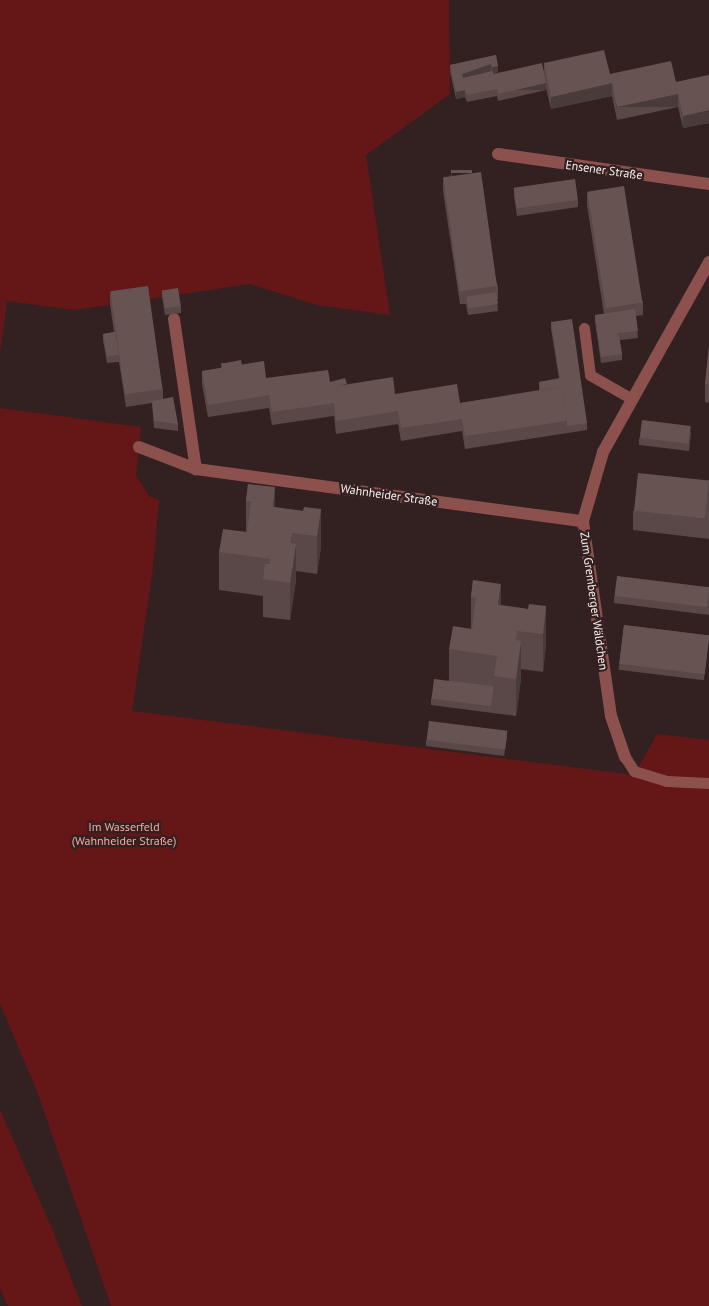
<!DOCTYPE html>
<html>
<head>
<meta charset="utf-8">
<style>
	body { margin:0 }
	#map { position:relative; width:709px; height:1306px; overflow:hidden; background:#322120; font-family:"PT Sans",sans-serif }
	div>[style] { position:absolute }
	[style*='--x'] { left:calc(var(--x)*1px); top:calc(var(--y)*1px); width:calc(var(--w)*1px); rotate:calc(var(--a)*1deg) }
	.green>* { inset:0; background:#651617 }
	.lane>* { height:11px; margin:-5.5px; padding:0 5.5px; transform-origin:5.5px; border-radius:5.5px; background:#8d514d }
	.street>* { height:12px; margin:-6px; padding:0 6px; transform-origin:6px; border-radius:6px; background:#8d514d }
	.wall>* { inset:0; background:#594847; transform-origin:0 0 }
	.shaded-wall>* { inset:0; background:#483b39; transform-origin:0 0 }
	.building>* { inset:0; background:#675452; transform-origin:0 0 }
	span { translate:-50% -50%; white-space:nowrap; text-align:center; line-height:1.15; -webkit-text-stroke:4.5px #322120; paint-order:stroke }
	.street-label { font-size:12px; color:#fcf0ef }
	.park-label { font-size:12px; color:#f6aba4 }
</style>
</head>
<body>
<div id="map">
	<div class="green">
		<i style="clip-path:polygon(0 0,449px 0,450px 94px,366px 155px,390px 315px,317px 305px,250px 284px,75px 310px,7px 301px,0 354px)"></i>
		<i style="clip-path:polygon(0 408px,141px 427px,136px 475px,149px 496px,159px 500px,153px 568px,132px 711px,634px 775px,657px 734px,709px 740px,709px 1306px,111px 1306px,38px 1094px,0 1004px)"></i>
		<i style="clip-path:polygon(0 1109px,53px 1231px,82px 1306px,8px 1306px,0 1289px)"></i>
	</div>
	<div class="lane">
		<i style="--x:584;--y:328;--w:47;--a:82.7"></i>
		<i style="--x:590;--y:375;--w:48;--a:29.7"></i>
		<i style="--x:625;--y:757;--w:17;--a:57"></i>
		<i style="--x:634;--y:771;--w:34;--a:17"></i>
		<i style="--x:667;--y:781;--w:42;--a:2.7"></i>
	</div>
	<div class="street">
		<i style="--x:498;--y:154;--w:213;--a:8.1"></i>
		<i style="--x:174;--y:319;--w:152;--a:81.7"></i>
		<i style="--x:139;--y:447;--w:61;--a:21.1"></i>
		<i style="--x:196;--y:469;--w:390;--a:7.7"></i>
		<i style="--x:625;--y:757;--w:43;--a:-108.9"></i>
		<i style="--x:611;--y:716;--w:197;--a:-98.2"></i>
		<i style="--x:583;--y:521;--w:72;--a:-73.8"></i>
		<i style="--x:603;--y:452;--w:218;--a:-60.8"></i>
	</div>
	<div class="wall">
		<i style="clip-path:polygon(496px 55px,498px 72px,493px 74px,544px 70px,544px 63px,610px 74px,676px 82px,709px 75px,709px 123px,683px 128px,678px 107px,617px 120px,612px 96px,551px 109px,546px 88px,546px 90px,498px 101px,497px 96px,467px 102px,465px 97px,456px 99px,450px 72px,450px 65px)"></i>
		<i style="clip-path:polygon(451px 173px,498px 286px,498px 299px,497px 299px,498px 311px,468px 315px,466px 304px,460px 304px,443px 191px,443px 178px,451px 177px)"></i>
		<i style="clip-path:polygon(514px 189px,578px 200px,578px 207px,517px 216px,514px 196px)"></i>
		<i style="clip-path:polygon(587px 192px,643px 302px,643px 315px,636px 316px,638px 338px,620px 340px,622px 354px,622px 360px,601px 363px,595px 322px,595px 315px,604px 314px,587px 205px)"></i>
		<i style="clip-path:polygon(162px 290px,181px 306px,181px 313px,165px 315px,162px 297px)"></i>
		<i style="clip-path:polygon(110px 292px,163px 389px,163px 399px,178px 424px,178px 431px,154px 428px,152px 403px,126px 407px,119px 362px,107px 363px,103px 340px,103px 334px,114px 332px,110px 305px)"></i>
		<i style="clip-path:polygon(551px 322px,587px 423px,587px 430px,465px 449px,462px 431px,401px 441px,398px 424px,336px 434px,334px 416px,272px 425px,269px 408px,208px 417px,202px 384px,202px 371px,221px 368px,221px 363px,242px 365px,266px 378px,330px 382px,395px 394px,460px 403px,539px 390px,539px 382px,559px 379px,551px 329px)"></i>
		<i style="clip-path:polygon(709px 346px,709px 403px,705px 402px,705px 384px)"></i>
		<i style="clip-path:polygon(691px 432px,689px 451px,639px 445px,639px 438px)"></i>
		<i style="clip-path:polygon(709px 480px,709px 539px,633px 530px,633px 511px)"></i>
		<i style="clip-path:polygon(248px 484px,275px 507px,303px 511px,321px 509px,321px 547px,317px 574px,296px 571px,296px 581px,290px 620px,263px 617px,263px 596px,219px 590px,219px 552px,246px 532px,246px 501px)"></i>
		<i style="clip-path:polygon(473px 580px,501px 605px,528px 609px,546px 606px,546px 644px,543px 672px,521px 669px,521px 679px,516px 716px,431px 705px,431px 699px,449px 681px,449px 649px,471px 629px,471px 597px)"></i>
		<i style="clip-path:polygon(709px 587px,709px 615px,614px 603px,614px 596px)"></i>
		<i style="left:624px;top:625px;width:86px;height:45px;rotate:7deg"></i>
		<i style="clip-path:polygon(507px 737px,504px 756px,426px 746px,426px 740px)"></i>
	</div>
	<div class="shaded-wall">
		<i style="clip-path:polygon(491px 64px,491px 71px,462px 80px,462px 74px)"></i>
		<i style="clip-path:polygon(498px 66px,498px 72px,492px 74px,492px 67px)"></i>
		<i style="left:546px;top:83px;width:7px;height:49px;rotate:90deg"></i>
		<i style="clip-path:polygon(612px 83px,612px 96px,551px 109px,551px 97px)"></i>
		<i style="clip-path:polygon(465px 90px,465px 97px,456px 99px,456px 92px)"></i>
		<i style="left:678px;top:94px;width:13px;height:62px;rotate:90deg"></i>
		<i style="clip-path:polygon(709px 110px,709px 123px,683px 128px,683px 116px)"></i>
		<i style="clip-path:polygon(691px 426px,691px 432px,689px 451px,689px 444px)"></i>
		<i style="clip-path:polygon(275px 487px,275px 525px,273px 507px)"></i>
		<i style="clip-path:polygon(321px 509px,321px 547px,317px 574px,317px 536px)"></i>
		<i style="clip-path:polygon(292px 533px,292px 573px,296px 544px,296px 581px,290px 620px,291px 543px)"></i>
		<i style="clip-path:polygon(501px 584px,501px 622px,498px 605px)"></i>
		<i style="clip-path:polygon(546px 606px,546px 644px,543px 672px,543px 634px)"></i>
		<i style="clip-path:polygon(521px 641px,521px 679px,516px 716px,516px 679px)"></i>
		<i style="clip-path:polygon(507px 730px,507px 737px,504px 756px,504px 749px)"></i>
	</div>
	<div class="building">
		<i style="clip-path:polygon(604px 50px,610px 74px,671px 61px,676px 82px,709px 75px,709px 110px,683px 116px,678px 94px,617px 107px,612px 83px,551px 97px,544px 63px)"></i>
		<i style="clip-path:polygon(496px 55px,498px 66px,492px 67px,491px 64px,462px 74px,463px 78px,493px 71px,493px 74px,542px 63px,546px 83px,498px 94px,497px 89px,467px 95px,465px 90px,456px 92px,450px 65px)"></i>
		<i style="left:472px;top:170px;width:3px;height:21px;rotate:90deg"></i>
		<i style="left:481px;top:172px;width:115px;height:38px;rotate:82deg"></i>
		<i style="left:575px;top:179px;width:21px;height:62px;rotate:82deg"></i>
		<i style="left:624px;top:186px;width:118px;height:37px;rotate:81deg"></i>
		<i style="left:148px;top:286px;width:104px;height:38px;rotate:82deg"></i>
		<i style="left:178px;top:288px;width:18px;height:16px;rotate:81deg"></i>
		<i style="left:496px;top:292px;width:12px;height:30px;rotate:81deg"></i>
		<i style="clip-path:polygon(635px 309px,638px 331px,618px 333px,622px 354px,601px 357px,595px 315px)"></i>
		<i style="clip-path:polygon(572px 319px,587px 423px,567px 426px,567px 421px,562px 387px,540px 390px,539px 382px,560px 378px,551px 322px)"></i>
		<i style="left:115px;top:332px;width:23px;height:12px;rotate:80deg"></i>
		<i style="clip-path:polygon(709px 346px,709px 384px,705px 384px)"></i>
		<i style="left:241px;top:360px;width:5px;height:20px;rotate:79deg"></i>
		<i style="clip-path:polygon(264px 361px,266px 378px,328px 370px,331px 387px,393px 377px,395px 394px,457px 384px,460px 403px,562px 387px,567px 421px,465px 436px,462px 419px,401px 428px,398px 411px,336px 421px,334px 403px,272px 412px,269px 395px,208px 405px,202px 371px)"></i>
		<i style="clip-path:polygon(345px 378px,347px 384px,331px 387px,330px 382px)"></i>
		<i style="clip-path:polygon(173px 397px,178px 424px,154px 421px,152px 401px)"></i>
		<i style="left:642px;top:420px;width:49px;height:18px;rotate:7deg"></i>
		<i style="left:638px;top:473px;width:71px;height:38px;rotate:6deg"></i>
		<i style="clip-path:polygon(248px 484px,275px 487px,273px 507px,303px 511px,304px 507px,321px 509px,317px 536px,292px 533px,291px 543px,296px 544px,290px 583px,263px 579px,265px 564px,270px 564px,270px 559px,219px 552px,223px 529px,247px 532px,251px 501px,246px 501px)"></i>
		<i style="left:617px;top:576px;width:93px;height:20px;rotate:7deg"></i>
		<i style="clip-path:polygon(473px 580px,501px 584px,498px 605px,528px 609px,529px 604px,546px 606px,543px 634px,517px 631px,516px 640px,521px 641px,516px 679px,494px 676px,497px 656px,449px 649px,453px 626px,472px 629px,476px 598px,471px 597px)"></i>
		<i style="left:624px;top:625px;width:86px;height:39px;rotate:7deg"></i>
		<i style="left:434px;top:679px;width:60px;height:20px;rotate:7deg"></i>
		<i style="left:429px;top:721px;width:79px;height:19px;rotate:7deg"></i>
	</div>
	<div class="street-label">
		<span style="left:604px;top:170px;rotate:8deg">Ensener Straße</span>
		<span style="left:389px;top:495px;rotate:8deg">Wahnheider Straße</span>
		<span style="left:594px;top:601px;rotate:82deg">Zum Gremberger Wäldchen</span>
	</div>
	<div class="park-label">
		<span style="left:124px;top:834px">Im Wasserfeld<br>(Wahnheider Straße)</span>
	</div>
</div>
</body>
</html>
